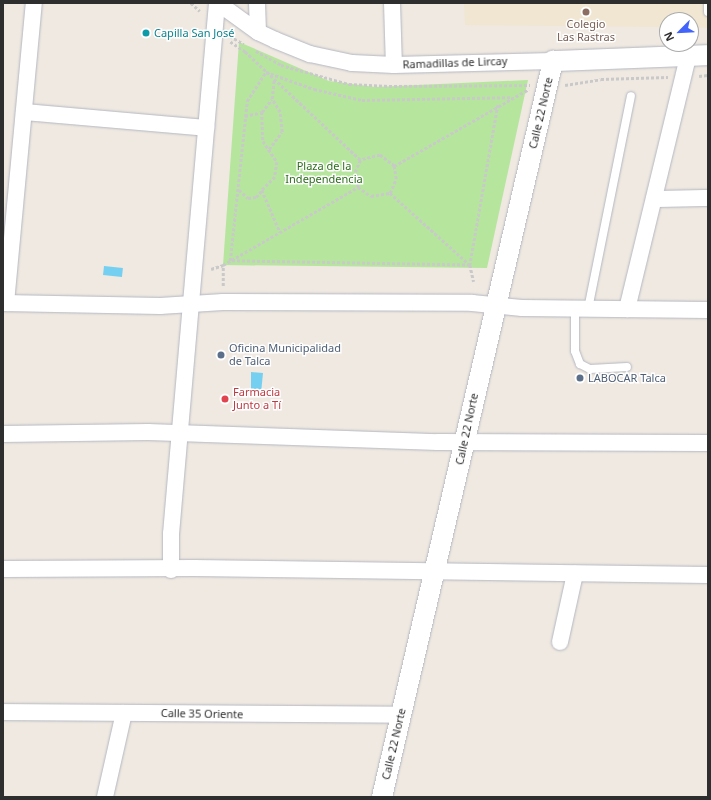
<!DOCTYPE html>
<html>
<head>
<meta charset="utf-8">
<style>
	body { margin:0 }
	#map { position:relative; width:711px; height:800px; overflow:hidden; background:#efe9e1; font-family:"Noto Sans",sans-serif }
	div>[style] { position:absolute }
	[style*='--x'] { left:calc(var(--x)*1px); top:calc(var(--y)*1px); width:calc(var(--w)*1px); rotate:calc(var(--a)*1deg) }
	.education>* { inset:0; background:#f0e6d1 }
	.green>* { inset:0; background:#b6e59e }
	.water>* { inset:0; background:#75cff0; transform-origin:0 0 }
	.path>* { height:2.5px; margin-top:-1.25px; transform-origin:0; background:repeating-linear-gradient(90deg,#c9c9c9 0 3px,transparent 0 5px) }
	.roads { filter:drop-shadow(0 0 1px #b4b7c1) drop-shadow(0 0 1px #b4b7c1) }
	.service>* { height:8px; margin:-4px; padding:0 4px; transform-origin:4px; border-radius:4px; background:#fff }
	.minor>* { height:16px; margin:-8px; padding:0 8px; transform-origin:8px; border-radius:8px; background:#fff }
	.tertiary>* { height:20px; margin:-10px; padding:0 10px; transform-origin:10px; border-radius:10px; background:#fff }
	.dots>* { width:11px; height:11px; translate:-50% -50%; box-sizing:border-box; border:2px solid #fff; border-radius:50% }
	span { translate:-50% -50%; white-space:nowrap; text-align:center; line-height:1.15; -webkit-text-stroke:3px #fff; paint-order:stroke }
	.education-label { font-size:11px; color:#785e54 }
	.culture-label { font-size:11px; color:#0d838f }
	.left { translate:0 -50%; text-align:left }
	.street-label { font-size:11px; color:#2e2e2e }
	.park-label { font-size:11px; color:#2c6e1b }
	.service-label { font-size:11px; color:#4e5e75 }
	.health-label { font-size:11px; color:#be3a42 }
	.frame { position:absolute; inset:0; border:4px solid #2e2e2e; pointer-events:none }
	.north { position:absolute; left:659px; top:12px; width:40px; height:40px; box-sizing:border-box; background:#fff; border:1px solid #ababab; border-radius:50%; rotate:246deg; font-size:11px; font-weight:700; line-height:16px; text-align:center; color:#2e2e2e }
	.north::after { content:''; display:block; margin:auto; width:14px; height:18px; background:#4264fb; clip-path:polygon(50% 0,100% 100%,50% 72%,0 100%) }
</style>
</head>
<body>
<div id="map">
	<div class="education">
		<i style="clip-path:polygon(464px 3px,708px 3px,708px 28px,691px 27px,691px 20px,667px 20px,667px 27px,465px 25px)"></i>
	</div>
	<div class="green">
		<i style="clip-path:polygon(239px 42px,329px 81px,375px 87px,528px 80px,487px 268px,223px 265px)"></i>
	</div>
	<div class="water">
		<i style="left:104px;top:266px;width:19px;height:9px;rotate:6deg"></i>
		<i style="clip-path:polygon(251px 372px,263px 373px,261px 393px,251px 393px)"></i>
	</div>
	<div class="path">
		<i style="--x:191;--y:3;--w:12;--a:42"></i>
		<i style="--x:230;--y:36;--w:16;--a:30"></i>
		<i style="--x:256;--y:51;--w:29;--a:29"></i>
		<i style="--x:281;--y:65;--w:71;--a:15.6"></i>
		<i style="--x:349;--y:84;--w:40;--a:2.9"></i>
		<i style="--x:389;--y:86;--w:141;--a:-0.4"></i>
		<i style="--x:699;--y:76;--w:9;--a:-6"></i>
		<i style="--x:565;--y:85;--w:36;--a:-9"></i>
		<i style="--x:601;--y:79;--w:67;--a:-1.7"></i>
		<i style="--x:498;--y:105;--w:162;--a:99.9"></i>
		<i style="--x:470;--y:265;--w:240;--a:-179"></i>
		<i style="--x:230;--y:261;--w:161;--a:-83.9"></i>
		<i style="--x:247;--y:101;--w:35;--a:-57"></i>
		<i style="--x:266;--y:72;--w:51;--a:19.5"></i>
		<i style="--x:314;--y:89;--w:49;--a:12.9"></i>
		<i style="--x:362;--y:100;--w:150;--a:-1.1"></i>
		<i style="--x:262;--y:112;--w:29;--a:88"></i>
		<i style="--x:263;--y:141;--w:25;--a:56"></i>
		<i style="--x:277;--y:162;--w:15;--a:98"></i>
		<i style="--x:275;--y:177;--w:18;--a:135"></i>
		<i style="--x:262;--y:190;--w:46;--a:66.8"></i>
		<i style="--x:245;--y:116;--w:17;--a:-13"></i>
		<i style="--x:262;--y:112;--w:16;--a:-52"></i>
		<i style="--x:272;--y:99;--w:20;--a:-84"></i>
		<i style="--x:269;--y:149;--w:21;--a:-53"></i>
		<i style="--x:282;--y:132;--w:20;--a:-96"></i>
		<i style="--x:280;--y:112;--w:15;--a:-122"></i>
		<i style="--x:394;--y:166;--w:155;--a:-29.7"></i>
		<i style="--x:358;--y:187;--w:15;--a:-101"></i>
		<i style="--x:355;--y:172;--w:13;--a:-67"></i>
		<i style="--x:239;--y:190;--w:12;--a:42"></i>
		<i style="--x:248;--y:198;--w:8;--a:-7"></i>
		<i style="--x:256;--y:197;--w:9;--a:-49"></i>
		<i style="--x:390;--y:193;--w:108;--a:42"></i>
		<i style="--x:470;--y:265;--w:17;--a:77"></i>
		<i style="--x:211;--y:269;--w:13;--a:-18"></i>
		<i style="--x:223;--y:286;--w:21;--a:-90"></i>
		<i style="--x:223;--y:265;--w:156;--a:-30"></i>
		<i style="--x:358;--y:187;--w:16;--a:35"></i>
		<i style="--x:371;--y:196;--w:19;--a:-9"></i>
		<i style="--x:390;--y:193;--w:15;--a:-67"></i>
		<i style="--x:396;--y:179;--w:13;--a:-99"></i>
		<i style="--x:394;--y:166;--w:18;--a:-142"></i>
		<i style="--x:380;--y:155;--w:21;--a:166"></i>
		<i style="--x:360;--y:160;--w:158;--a:-136.8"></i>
		<i style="--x:245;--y:52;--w:18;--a:-146"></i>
	</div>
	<div class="roads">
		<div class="service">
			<i style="--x:708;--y:3;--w:9;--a:90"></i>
			<i style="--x:575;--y:309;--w:42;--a:90"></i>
			<i style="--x:575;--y:351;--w:14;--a:69"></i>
			<i style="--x:580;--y:364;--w:11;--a:27"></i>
			<i style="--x:590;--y:369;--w:37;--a:-3"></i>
			<i style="--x:588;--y:309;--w:217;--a:-78.6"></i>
		</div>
		<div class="minor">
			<i style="--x:218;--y:3;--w:49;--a:35.9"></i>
			<i style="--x:258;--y:32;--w:19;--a:25"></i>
			<i style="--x:275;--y:40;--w:38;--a:22"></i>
			<i style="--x:310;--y:54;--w:43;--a:12.1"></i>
			<i style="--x:352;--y:63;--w:42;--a:2.7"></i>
			<i style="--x:394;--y:65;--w:159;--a:-1.4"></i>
			<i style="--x:257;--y:3;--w:29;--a:88"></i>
			<i style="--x:392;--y:3;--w:62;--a:88.2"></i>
			<i style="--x:24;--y:112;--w:183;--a:5"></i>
			<i style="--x:654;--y:199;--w:54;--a:-1.1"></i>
			<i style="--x:3;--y:303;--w:157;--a:1.1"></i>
			<i style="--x:160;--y:306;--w:63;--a:-3.6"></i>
			<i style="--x:223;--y:302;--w:249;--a:0.2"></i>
			<i style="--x:472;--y:303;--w:50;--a:5.7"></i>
			<i style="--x:522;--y:308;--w:186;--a:0.6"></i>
			<i style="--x:6;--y:303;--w:301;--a:-84.7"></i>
			<i style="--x:627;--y:309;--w:260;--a:-76.4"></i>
			<i style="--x:3;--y:434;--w:145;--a:-0.8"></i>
			<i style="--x:148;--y:432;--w:290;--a:2"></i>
			<i style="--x:438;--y:442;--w:270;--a:0.2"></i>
			<i style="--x:3;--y:569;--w:191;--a:-0.3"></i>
			<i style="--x:194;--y:568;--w:514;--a:0.78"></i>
			<i style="--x:171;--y:570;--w:36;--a:-90"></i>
			<i style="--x:171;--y:534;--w:533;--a:-85.05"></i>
			<i style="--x:560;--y:642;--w:70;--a:-77.6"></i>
			<i style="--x:3;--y:712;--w:398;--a:0.4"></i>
			<i style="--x:105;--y:797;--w:86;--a:-77.3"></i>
		</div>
		<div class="tertiary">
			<i style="--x:382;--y:797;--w:756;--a:-76.92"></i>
			<i style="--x:553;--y:61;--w:155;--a:-2.2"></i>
		</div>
	</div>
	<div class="dots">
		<i style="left:586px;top:12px;background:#8d6e63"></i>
		<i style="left:146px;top:33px;background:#0f9aa8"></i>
		<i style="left:221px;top:355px;background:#5c6f8a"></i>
		<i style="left:580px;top:378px;background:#5c6f8a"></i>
		<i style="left:225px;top:399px;background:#e0444e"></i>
	</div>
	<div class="education-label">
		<span style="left:586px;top:31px">Colegio<br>Las Rastras</span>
	</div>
	<div class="culture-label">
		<span class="left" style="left:154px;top:33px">Capilla San José</span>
	</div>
	<div class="street-label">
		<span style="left:455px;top:63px;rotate:-2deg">Ramadillas de Lircay</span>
		<span style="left:541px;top:113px;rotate:-77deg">Calle 22 Norte</span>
		<span style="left:467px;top:429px;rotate:-78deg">Calle 22 Norte</span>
		<span style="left:202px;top:714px;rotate:1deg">Calle 35 Oriente</span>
		<span style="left:394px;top:744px;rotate:-77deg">Calle 22 Norte</span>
	</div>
	<div class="park-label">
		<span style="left:324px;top:173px">Plaza de la<br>Independencia</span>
	</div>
	<div class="service-label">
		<span class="left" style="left:229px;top:355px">Oficina Municipalidad<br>de Talca</span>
		<span class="left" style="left:588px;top:378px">LABOCAR Talca</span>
	</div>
	<div class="health-label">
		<span class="left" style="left:233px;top:399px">Farmacia<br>Junto a Tí</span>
	</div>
	<div class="frame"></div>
	<div class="north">N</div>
</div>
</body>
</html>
